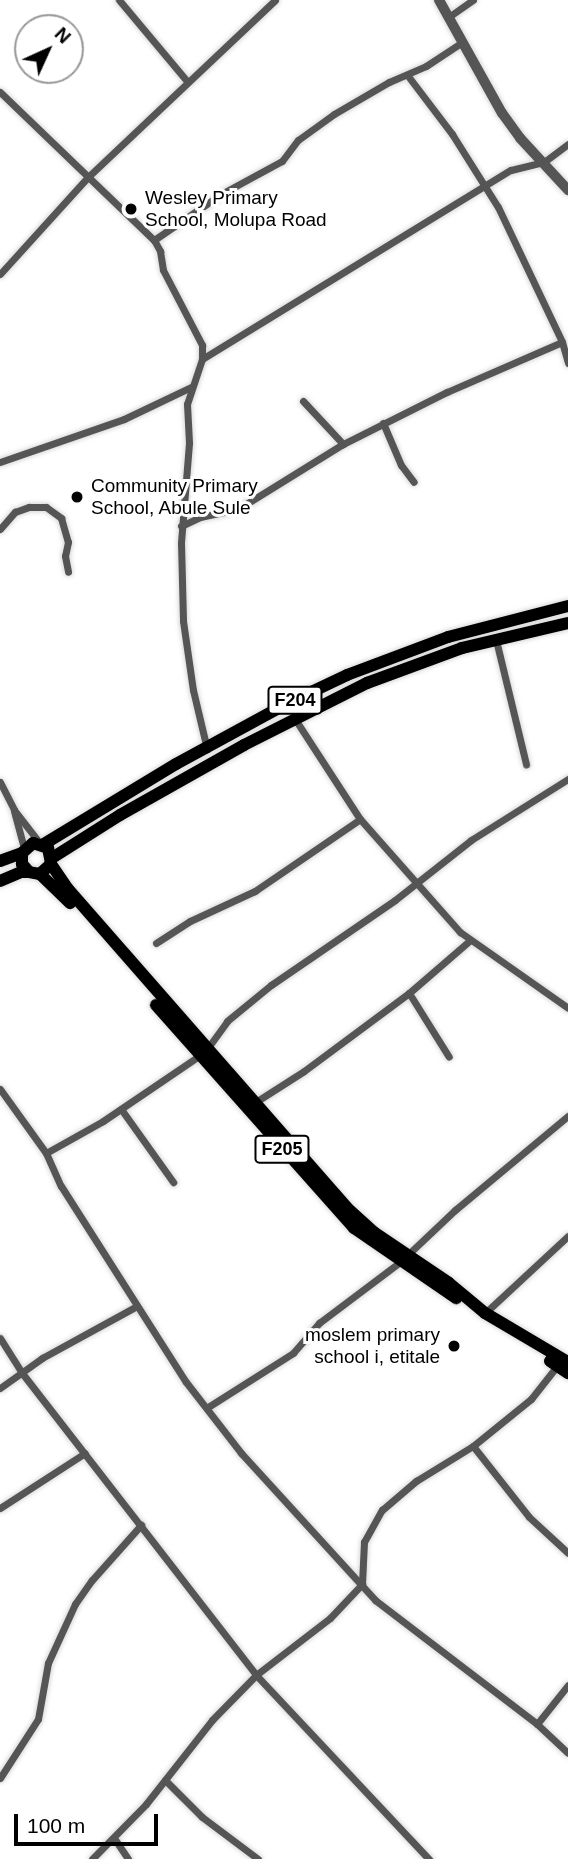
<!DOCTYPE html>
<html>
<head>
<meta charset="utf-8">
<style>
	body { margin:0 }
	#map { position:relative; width:568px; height:1859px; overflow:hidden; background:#fff; font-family:Helvetica,sans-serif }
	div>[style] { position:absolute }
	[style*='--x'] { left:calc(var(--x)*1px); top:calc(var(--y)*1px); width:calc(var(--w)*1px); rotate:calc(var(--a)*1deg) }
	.roads { filter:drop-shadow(0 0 2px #dbdbdb) drop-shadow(0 0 2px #dbdbdb) }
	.minor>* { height:7px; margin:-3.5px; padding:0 3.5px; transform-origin:3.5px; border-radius:3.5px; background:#555 }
	.tertiary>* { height:10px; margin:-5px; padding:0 5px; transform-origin:5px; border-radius:5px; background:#555 }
	.primary>* { height:12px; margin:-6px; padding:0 6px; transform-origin:6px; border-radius:6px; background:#000 }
	.dots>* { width:19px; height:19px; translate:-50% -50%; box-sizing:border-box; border:4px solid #fff; border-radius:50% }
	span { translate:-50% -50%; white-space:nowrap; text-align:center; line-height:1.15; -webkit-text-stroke:6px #fff; paint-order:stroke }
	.shield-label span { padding:2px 5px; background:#fff; border:2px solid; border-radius:5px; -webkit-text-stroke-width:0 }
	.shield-label { font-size:18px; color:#000; font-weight:700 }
	.poi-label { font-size:19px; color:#000 }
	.left { translate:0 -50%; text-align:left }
	.right { translate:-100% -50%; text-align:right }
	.north { position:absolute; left:14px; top:14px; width:70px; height:70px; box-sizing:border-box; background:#fff; border:2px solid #999; border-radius:50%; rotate:45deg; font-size:19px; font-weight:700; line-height:28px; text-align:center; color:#000 }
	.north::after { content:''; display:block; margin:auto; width:24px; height:32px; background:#000; clip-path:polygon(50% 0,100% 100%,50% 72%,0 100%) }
	.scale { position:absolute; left:14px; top:1814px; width:144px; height:32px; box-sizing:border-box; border:4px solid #000; border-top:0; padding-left:9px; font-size:21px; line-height:24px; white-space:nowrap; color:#000; -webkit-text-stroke:5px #fff; paint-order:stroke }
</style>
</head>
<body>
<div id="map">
	<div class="roads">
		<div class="minor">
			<i style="--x:119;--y:0;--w:106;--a:50"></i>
			<i style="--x:450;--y:16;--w:28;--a:-35"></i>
			<i style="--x:408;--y:76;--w:73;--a:52.8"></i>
			<i style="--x:452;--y:134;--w:86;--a:57.8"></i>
			<i style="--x:498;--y:207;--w:149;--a:64.6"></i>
			<i style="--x:562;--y:342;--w:22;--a:74"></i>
			<i style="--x:0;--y:92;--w:214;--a:43.9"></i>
			<i style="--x:154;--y:240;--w:13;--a:61"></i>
			<i style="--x:160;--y:251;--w:19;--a:81"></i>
			<i style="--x:163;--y:270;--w:85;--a:62.5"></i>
			<i style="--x:202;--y:345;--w:14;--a:90"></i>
			<i style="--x:202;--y:359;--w:47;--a:108.4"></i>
			<i style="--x:187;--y:404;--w:39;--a:87"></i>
			<i style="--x:189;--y:443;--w:100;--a:94.6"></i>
			<i style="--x:181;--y:543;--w:78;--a:88.5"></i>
			<i style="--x:183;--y:621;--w:70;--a:81.8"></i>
			<i style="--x:193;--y:690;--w:61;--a:76.7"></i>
			<i style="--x:154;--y:240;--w:83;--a:-34.3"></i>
			<i style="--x:223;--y:193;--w:67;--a:-28.5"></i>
			<i style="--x:282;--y:161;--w:26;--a:-53"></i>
			<i style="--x:298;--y:140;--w:44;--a:-35.8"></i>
			<i style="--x:334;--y:114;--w:64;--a:-30.2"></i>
			<i style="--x:389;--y:82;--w:40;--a:-23.4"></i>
			<i style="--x:426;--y:66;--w:42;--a:-33.3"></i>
			<i style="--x:0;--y:274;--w:132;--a:-47.8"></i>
			<i style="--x:89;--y:176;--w:256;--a:-43.4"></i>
			<i style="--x:202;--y:359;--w:362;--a:-31.5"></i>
			<i style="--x:511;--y:170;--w:34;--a:-14"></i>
			<i style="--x:544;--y:162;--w:30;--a:-37"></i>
			<i style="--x:303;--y:401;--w:59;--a:47.1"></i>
			<i style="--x:383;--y:423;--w:46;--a:66.8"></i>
			<i style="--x:401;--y:465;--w:21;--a:53"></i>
			<i style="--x:0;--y:462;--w:131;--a:-19.1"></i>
			<i style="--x:124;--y:419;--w:74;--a:-25.5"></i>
			<i style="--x:181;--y:526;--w:21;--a:-25"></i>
			<i style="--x:200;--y:517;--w:39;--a:-12"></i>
			<i style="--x:238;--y:509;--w:123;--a:-31.8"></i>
			<i style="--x:343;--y:444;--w:116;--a:-26.6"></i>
			<i style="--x:447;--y:392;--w:125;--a:-23.5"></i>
			<i style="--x:0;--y:529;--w:23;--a:-49"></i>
			<i style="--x:15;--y:512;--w:15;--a:-20"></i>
			<i style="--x:29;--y:507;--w:17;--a:0"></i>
			<i style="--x:46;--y:507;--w:19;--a:36"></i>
			<i style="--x:61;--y:518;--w:25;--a:74"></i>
			<i style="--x:68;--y:542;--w:14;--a:102"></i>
			<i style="--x:65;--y:556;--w:16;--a:79"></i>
			<i style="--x:496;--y:640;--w:128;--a:76.4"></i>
			<i style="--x:295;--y:719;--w:119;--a:57"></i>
			<i style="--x:360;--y:819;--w:151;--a:48.5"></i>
			<i style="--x:460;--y:932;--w:132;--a:35.1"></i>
			<i style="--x:0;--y:782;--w:31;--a:63"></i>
			<i style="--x:14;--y:810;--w:41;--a:52"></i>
			<i style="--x:14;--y:811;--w:38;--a:75"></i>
			<i style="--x:156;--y:943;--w:40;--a:-32.9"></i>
			<i style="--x:190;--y:921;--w:72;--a:-24.8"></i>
			<i style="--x:255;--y:891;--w:127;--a:-34.4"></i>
			<i style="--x:409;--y:993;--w:75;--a:58"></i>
			<i style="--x:207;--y:1049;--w:34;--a:-54"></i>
			<i style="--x:227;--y:1021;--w:57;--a:-39.3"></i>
			<i style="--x:271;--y:985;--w:150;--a:-34.4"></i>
			<i style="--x:395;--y:900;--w:97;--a:-38.3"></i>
			<i style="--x:471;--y:840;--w:115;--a:-32.2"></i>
			<i style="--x:0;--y:1089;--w:79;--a:54.3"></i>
			<i style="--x:46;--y:1153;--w:36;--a:66"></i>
			<i style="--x:61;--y:1186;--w:232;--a:57.5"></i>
			<i style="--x:186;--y:1382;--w:90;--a:52.2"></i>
			<i style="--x:241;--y:1453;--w:199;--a:47.6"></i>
			<i style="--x:375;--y:1600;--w:204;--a:37.4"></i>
			<i style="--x:537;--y:1724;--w:42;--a:43.1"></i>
			<i style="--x:254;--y:1103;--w:59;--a:-32.6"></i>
			<i style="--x:304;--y:1071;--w:131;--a:-36.6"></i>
			<i style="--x:409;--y:993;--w:79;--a:-40.9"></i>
			<i style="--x:121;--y:1109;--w:90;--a:54.5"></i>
			<i style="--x:46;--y:1153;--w:65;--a:-29.3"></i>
			<i style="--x:103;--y:1121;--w:116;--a:-34.1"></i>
			<i style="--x:485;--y:1313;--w:113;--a:-42.9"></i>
			<i style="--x:0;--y:1338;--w:41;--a:57.8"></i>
			<i style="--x:22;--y:1373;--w:382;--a:52.2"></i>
			<i style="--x:256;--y:1675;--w:253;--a:46.8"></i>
			<i style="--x:0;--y:1388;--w:52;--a:-35.5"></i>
			<i style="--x:42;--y:1358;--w:108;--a:-28.7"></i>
			<i style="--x:208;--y:1407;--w:101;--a:-32.4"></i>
			<i style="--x:293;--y:1353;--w:40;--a:-49"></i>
			<i style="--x:319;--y:1323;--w:101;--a:-37"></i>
			<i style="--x:400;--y:1262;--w:76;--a:-43.4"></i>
			<i style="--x:455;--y:1210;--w:147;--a:-39.8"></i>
			<i style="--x:473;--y:1446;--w:90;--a:51.7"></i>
			<i style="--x:529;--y:1517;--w:53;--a:42.7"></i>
			<i style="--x:0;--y:1508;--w:101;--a:-32.9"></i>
			<i style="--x:537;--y:1724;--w:50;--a:-51.5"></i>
			<i style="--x:0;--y:1778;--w:70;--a:-57.2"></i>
			<i style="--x:38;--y:1719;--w:57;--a:-79.9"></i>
			<i style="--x:48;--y:1663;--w:65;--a:-65.4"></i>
			<i style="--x:75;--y:1604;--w:29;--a:-55"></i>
			<i style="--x:92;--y:1580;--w:74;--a:-48.3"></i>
			<i style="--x:165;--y:1780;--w:52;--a:45"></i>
			<i style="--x:202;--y:1817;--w:70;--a:36.9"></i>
			<i style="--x:114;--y:1838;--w:25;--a:56"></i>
			<i style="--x:92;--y:1859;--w:77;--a:-45.5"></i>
			<i style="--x:146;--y:1804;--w:107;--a:-51.8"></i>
			<i style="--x:212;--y:1720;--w:63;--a:-45.6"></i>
			<i style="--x:256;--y:1675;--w:93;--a:-37.6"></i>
			<i style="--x:330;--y:1618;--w:47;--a:-46.7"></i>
			<i style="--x:362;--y:1584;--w:42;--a:-87.3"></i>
			<i style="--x:364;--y:1542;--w:37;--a:-61"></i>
			<i style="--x:382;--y:1510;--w:45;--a:-40.5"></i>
			<i style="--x:416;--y:1481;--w:67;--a:-31.6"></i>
			<i style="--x:473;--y:1446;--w:75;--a:-39"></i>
			<i style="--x:531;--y:1399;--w:42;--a:-51.8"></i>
		</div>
		<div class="tertiary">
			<i style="--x:439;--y:0;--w:129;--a:60.9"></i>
			<i style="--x:502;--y:113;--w:31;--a:54"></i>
			<i style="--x:520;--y:138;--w:71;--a:47.3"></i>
		</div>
		<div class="primary">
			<i style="--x:44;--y:844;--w:154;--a:-31.2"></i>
			<i style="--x:176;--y:764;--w:125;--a:-28.6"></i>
			<i style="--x:286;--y:704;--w:68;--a:-25.4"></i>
			<i style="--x:347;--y:675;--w:108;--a:-20.6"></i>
			<i style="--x:448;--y:637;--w:124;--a:-14.5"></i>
			<i style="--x:52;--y:858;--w:80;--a:-32.3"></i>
			<i style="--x:120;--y:815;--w:142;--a:-29.4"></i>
			<i style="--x:244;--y:745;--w:138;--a:-26.8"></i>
			<i style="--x:367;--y:683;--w:101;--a:-20.2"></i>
			<i style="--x:462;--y:648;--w:109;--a:-13.3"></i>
			<i style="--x:0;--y:861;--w:23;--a:-20"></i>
			<i style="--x:51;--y:864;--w:15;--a:138"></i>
			<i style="--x:40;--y:874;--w:11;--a:-170"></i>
			<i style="--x:29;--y:872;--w:11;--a:-131"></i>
			<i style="--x:22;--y:864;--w:11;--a:-90"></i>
			<i style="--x:22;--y:853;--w:15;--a:-42"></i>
			<i style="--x:33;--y:843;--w:16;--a:18"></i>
			<i style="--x:48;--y:848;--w:16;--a:79"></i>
			<i style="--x:51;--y:864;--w:30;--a:56"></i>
			<i style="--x:68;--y:889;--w:422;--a:48.8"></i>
			<i style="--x:346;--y:1207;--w:39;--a:42"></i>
			<i style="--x:375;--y:1233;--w:89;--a:34"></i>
			<i style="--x:449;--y:1283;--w:47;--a:39.8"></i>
			<i style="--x:485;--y:1313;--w:96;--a:30.6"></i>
			<i style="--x:40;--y:874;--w:42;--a:44"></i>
			<i style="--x:0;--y:881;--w:23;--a:-23"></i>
			<i style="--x:21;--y:872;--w:8;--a:0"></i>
			<i style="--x:156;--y:1005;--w:298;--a:48.4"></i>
			<i style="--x:354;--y:1228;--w:124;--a:34.5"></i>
			<i style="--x:550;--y:1361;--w:22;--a:34"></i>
		</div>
	</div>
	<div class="dots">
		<i style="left:131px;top:209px;background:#000"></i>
		<i style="left:77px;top:497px;background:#000"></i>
		<i style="left:454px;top:1346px;background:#000"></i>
	</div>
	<div class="shield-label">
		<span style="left:295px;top:700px">F204</span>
		<span style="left:282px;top:1149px">F205</span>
	</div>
	<div class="poi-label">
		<span class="left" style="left:145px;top:209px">Wesley Primary<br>School, Molupa Road</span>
		<span class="left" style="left:91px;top:497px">Community Primary<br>School, Abule Sule</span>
		<span class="right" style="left:440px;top:1346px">moslem primary<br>school i, etitale</span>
	</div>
	<div class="north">N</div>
	<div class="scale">100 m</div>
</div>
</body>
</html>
